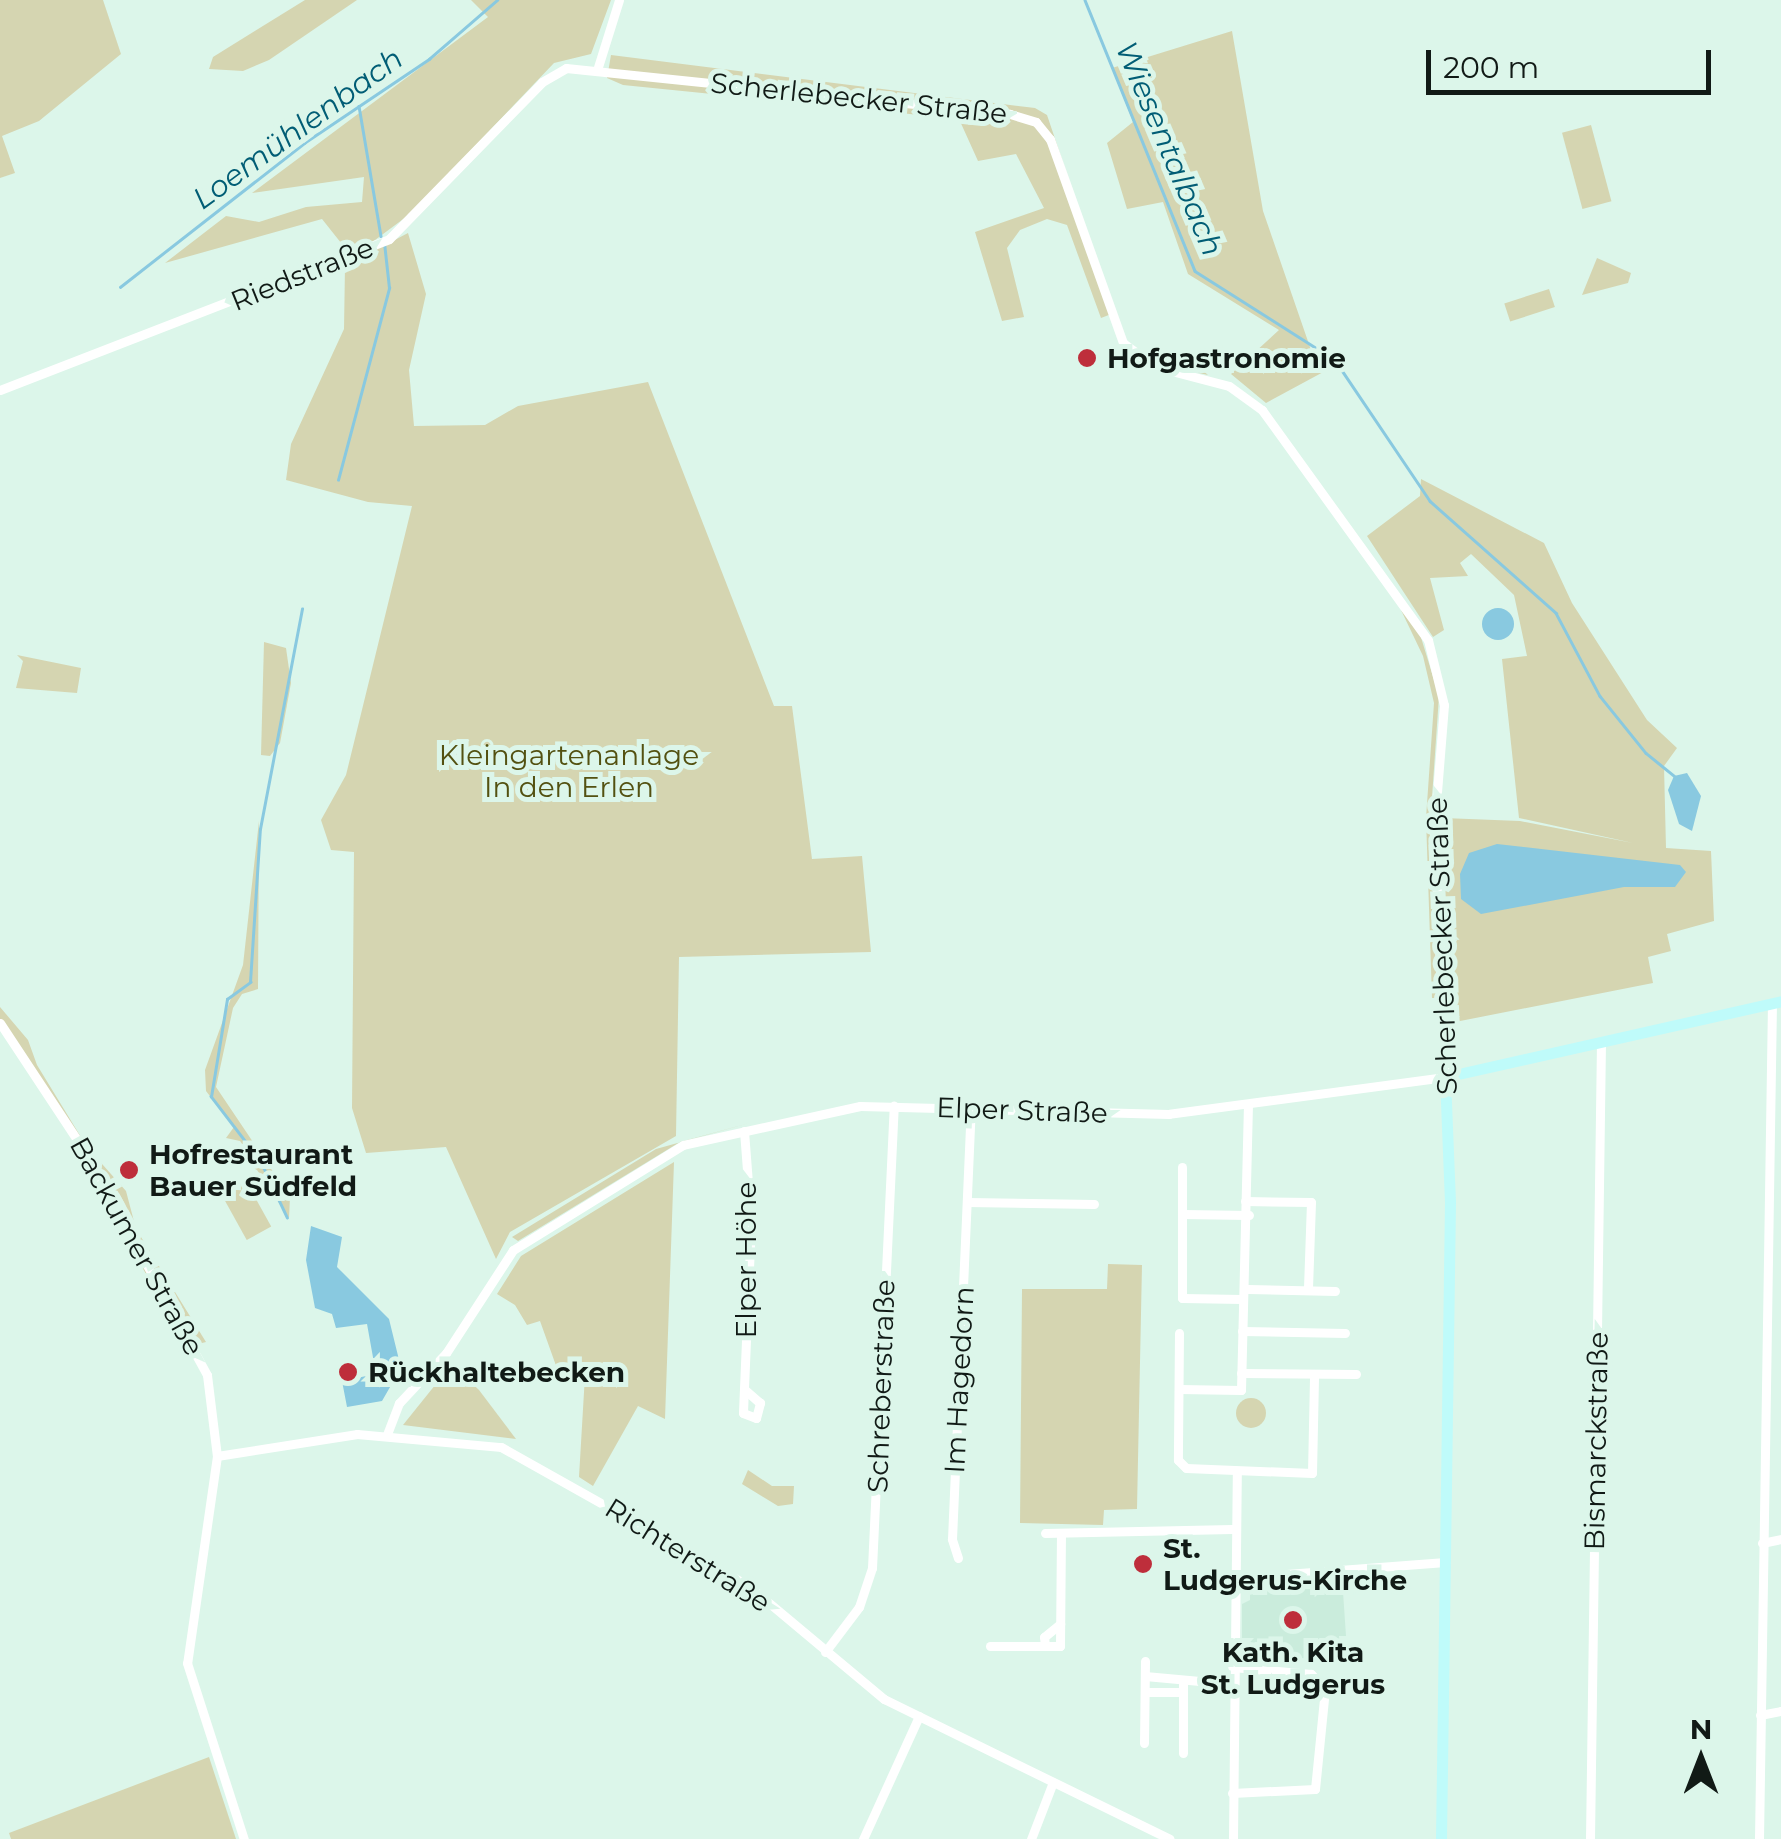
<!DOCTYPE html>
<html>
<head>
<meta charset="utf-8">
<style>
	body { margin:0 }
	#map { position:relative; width:1781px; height:1839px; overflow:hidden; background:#dcf6ea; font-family:Montserrat,sans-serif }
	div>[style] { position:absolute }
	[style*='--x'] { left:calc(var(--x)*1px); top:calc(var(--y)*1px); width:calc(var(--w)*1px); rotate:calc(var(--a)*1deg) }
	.built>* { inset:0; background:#caecdc }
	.green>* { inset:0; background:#d5d5b1; transform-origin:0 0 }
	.round { border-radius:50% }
	.water>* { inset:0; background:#89c9e0 }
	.stream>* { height:2.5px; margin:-1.25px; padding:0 1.25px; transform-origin:1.25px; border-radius:1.25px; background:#89c9e0 }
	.street>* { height:9px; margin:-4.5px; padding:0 4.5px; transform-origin:4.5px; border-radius:4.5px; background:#fff }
	.secondary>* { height:11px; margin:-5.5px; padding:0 5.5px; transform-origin:5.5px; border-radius:5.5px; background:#bffbfa }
	.dots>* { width:28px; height:28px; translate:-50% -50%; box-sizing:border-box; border:5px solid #dcf6ea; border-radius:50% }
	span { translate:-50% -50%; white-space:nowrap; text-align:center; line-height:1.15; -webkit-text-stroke:10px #dcf6ea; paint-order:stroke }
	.street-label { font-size:28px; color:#111a16 }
	.poi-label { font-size:28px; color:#111a16; font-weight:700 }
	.left { translate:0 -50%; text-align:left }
	.park-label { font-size:28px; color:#535111 }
	.water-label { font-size:30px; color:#015d75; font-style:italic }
	.north { position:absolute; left:1651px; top:1709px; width:100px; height:100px; -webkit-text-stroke:8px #dcf6ea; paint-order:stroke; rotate:0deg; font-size:28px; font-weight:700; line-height:40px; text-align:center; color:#111a16 }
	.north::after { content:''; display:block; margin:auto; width:35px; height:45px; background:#111a16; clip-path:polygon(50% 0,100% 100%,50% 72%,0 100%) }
	.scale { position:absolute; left:1426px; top:50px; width:285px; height:45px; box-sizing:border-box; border:5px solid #111a16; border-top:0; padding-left:12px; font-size:30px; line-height:35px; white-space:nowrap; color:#111a16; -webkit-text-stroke:8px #dcf6ea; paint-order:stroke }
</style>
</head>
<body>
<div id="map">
	<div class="built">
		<i style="clip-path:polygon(1342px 1577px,1346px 1636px,1339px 1636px,1340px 1646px,1317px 1647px,1316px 1658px,1242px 1659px,1242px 1604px,1250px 1600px,1250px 1585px)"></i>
	</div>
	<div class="green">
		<i style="clip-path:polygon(0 0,103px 0,121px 54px,39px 121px,2px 136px,15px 173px,0 178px)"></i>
		<i style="clip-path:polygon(305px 0,357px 0,269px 60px,243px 71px,209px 69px,213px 57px)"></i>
		<i style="clip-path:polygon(471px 0,611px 0,591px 54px,554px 63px,410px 214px,375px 240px,349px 253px,322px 219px,165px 263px,226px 216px,259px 222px,306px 207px,362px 202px,364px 177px,252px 193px,488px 17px)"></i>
		<i style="clip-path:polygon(1232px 31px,1263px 211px,1311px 350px,1327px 370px,1266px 403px,1231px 374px,1279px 330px,1188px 274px,1163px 202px,1127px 209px,1107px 143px,1133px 122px,1112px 68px)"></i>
		<i style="clip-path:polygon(611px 55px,1035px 108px,1047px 115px,1114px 313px,1101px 318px,1067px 225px,1047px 219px,1020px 230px,1007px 248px,1024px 317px,1002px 321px,975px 232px,1044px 208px,1016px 154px,978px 161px,959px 119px,623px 85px,607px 78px)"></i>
		<i style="left:1591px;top:125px;width:79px;height:30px;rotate:75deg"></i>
		<i style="clip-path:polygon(408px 233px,426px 294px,409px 370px,414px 426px,485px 425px,518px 406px,648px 382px,774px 706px,792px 706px,812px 859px,862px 856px,871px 952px,679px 957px,676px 1136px,510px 1232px,496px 1259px,446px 1147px,366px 1153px,352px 1108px,354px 852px,331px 850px,321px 820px,346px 775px,412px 506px,368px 502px,286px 480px,291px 444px,344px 329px,345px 266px)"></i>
		<i style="clip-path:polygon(1597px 258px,1631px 273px,1628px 283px,1582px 295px)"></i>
		<i style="left:1549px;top:289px;width:19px;height:47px;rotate:72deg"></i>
		<i style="clip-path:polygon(1171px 354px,1188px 358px,1208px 375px,1164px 365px)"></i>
		<i style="clip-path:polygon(1421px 479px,1544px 543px,1572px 603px,1647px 720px,1677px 748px,1664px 766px,1666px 848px,1711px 851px,1714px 921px,1667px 934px,1671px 951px,1648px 957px,1653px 983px,1450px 1023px,1443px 818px,1520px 821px,1633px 843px,1519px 818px,1502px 659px,1527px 656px,1514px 595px,1471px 554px,1460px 563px,1468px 576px,1430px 578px,1444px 630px,1433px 637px,1367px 536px,1420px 496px)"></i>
		<i style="clip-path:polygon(1401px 610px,1419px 631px,1439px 696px,1431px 812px,1438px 998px,1432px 998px,1426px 818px,1434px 703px,1423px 656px)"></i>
		<i style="clip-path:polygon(264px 642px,286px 648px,291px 683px,280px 743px,270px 756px,261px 755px)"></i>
		<i style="clip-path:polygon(17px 655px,81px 668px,77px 693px,16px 688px,23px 661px)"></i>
		<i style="clip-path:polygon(259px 821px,258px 989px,242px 994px,233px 1008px,216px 1087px,290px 1197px,289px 1218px,257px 1170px,244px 1163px,250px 1155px,240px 1141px,226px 1138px,234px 1127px,206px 1091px,205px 1070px,243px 965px)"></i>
		<i style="clip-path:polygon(0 1007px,28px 1040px,37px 1065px,87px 1147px,126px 1191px,136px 1229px,206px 1342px,186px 1347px,63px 1123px,0 1029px)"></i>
		<i style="clip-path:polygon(753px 1122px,680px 1142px,518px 1241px,512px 1237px,656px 1149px)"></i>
		<i style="clip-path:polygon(674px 1162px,665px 1419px,638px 1406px,593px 1486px,579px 1477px,585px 1375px,559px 1374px,540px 1321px,527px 1325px,515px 1305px,497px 1294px,521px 1256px)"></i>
		<i style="left:246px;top:1181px;width:52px;height:28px;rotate:61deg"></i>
		<i style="clip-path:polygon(1108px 1264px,1142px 1265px,1137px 1509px,1104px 1510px,1103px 1525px,1020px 1523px,1022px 1289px,1107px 1289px)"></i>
		<i style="clip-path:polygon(452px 1364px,479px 1390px,516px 1439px,403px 1425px)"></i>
		<i class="round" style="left:1236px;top:1398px;width:30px;height:30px"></i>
		<i style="clip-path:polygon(748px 1470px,772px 1486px,794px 1486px,793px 1504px,778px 1506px,742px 1484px)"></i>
		<i style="clip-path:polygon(209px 1757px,236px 1839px,11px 1839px,9px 1833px)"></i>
	</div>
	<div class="water">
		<i class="round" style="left:1482px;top:608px;width:32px;height:32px"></i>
		<i style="clip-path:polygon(1687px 773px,1701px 796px,1692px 831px,1679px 824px,1668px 790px,1674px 776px)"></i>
		<i style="clip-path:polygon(1497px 844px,1680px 865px,1686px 872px,1675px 887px,1624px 887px,1481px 914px,1461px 899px,1460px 874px,1469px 853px)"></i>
		<i style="clip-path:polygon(311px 1226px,342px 1237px,337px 1267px,389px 1319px,401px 1368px,382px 1401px,347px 1407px,342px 1381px,376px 1374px,367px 1324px,336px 1328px,332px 1314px,315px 1308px,306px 1260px)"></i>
	</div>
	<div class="stream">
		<i style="--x:1085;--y:0;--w:292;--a:67.9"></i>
		<i style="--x:1195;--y:271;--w:166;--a:32.4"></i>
		<i style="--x:1335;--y:360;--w:170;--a:56"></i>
		<i style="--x:1430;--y:501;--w:169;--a:41.6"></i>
		<i style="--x:1556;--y:613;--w:94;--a:62.1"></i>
		<i style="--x:1600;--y:696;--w:73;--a:51.1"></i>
		<i style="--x:1646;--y:753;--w:36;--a:39"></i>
		<i style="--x:359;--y:106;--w:132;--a:80.4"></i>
		<i style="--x:120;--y:287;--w:234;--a:-38"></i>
		<i style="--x:304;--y:143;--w:151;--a:-33.9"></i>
		<i style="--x:429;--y:59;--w:90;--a:-40.9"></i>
		<i style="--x:338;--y:480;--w:199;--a:-75.1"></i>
		<i style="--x:389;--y:288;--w:45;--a:-96.3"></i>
		<i style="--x:287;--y:1218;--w:63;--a:-115.3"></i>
		<i style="--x:260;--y:1161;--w:81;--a:-127.4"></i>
		<i style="--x:211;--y:1097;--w:99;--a:-80.7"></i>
		<i style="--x:227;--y:999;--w:29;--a:-36"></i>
		<i style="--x:250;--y:982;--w:153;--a:-86.3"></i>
		<i style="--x:260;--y:829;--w:224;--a:-79.2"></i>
	</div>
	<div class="street">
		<i style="--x:598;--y:67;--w:70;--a:-72.6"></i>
		<i style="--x:0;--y:390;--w:417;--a:-21.2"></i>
		<i style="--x:389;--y:239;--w:219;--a:-45.7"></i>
		<i style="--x:542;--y:82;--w:28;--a:-30"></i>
		<i style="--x:566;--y:68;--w:446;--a:5.9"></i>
		<i style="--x:1010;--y:114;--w:27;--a:17"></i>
		<i style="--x:1036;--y:122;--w:22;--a:51"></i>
		<i style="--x:1050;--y:139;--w:217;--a:70.3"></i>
		<i style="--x:1123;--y:343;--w:41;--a:36"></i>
		<i style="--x:1156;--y:367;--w:75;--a:14.6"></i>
		<i style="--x:1229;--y:386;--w:41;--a:36"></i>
		<i style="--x:1262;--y:410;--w:284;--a:54.2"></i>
		<i style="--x:1428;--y:640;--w:67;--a:76.2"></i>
		<i style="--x:1444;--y:705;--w:123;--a:94.6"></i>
		<i style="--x:1434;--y:828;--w:249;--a:87.5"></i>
		<i style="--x:1445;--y:1077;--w:278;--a:172.4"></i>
		<i style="--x:1169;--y:1114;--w:309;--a:-178.5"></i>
		<i style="--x:860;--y:1106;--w:181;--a:167.6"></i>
		<i style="--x:683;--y:1145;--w:200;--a:148.3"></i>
		<i style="--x:513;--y:1250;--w:123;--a:123"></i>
		<i style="--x:446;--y:1353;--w:69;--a:133.2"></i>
		<i style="--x:399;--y:1403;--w:34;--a:111"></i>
		<i style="--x:0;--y:1023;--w:154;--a:56.6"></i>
		<i style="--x:85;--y:1152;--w:254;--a:61.3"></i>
		<i style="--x:207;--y:1375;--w:82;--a:83"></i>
		<i style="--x:217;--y:1456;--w:209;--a:98.2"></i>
		<i style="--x:187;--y:1663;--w:185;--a:72.1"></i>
		<i style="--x:744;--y:1131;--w:90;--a:85.6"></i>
		<i style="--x:751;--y:1221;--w:192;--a:92.4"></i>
		<i style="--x:743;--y:1413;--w:14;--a:21"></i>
		<i style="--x:756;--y:1418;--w:16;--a:-75"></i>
		<i style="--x:760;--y:1403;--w:21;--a:-139"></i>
		<i style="--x:1245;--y:1201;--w:66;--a:0.9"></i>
		<i style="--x:1311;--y:1202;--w:88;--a:92"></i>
		<i style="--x:967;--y:1202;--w:127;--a:0.9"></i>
		<i style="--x:1182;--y:1214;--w:47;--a:-90"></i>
		<i style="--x:1248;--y:1289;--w:87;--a:1.3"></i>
		<i style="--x:1242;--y:1299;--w:60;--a:-179"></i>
		<i style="--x:1182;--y:1298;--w:84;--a:-90"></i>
		<i style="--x:1182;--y:1214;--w:67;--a:0.9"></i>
		<i style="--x:1242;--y:1331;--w:103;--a:1.1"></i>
		<i style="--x:1179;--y:1333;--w:127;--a:90.5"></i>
		<i style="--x:1178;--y:1460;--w:11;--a:45"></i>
		<i style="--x:1186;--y:1468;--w:126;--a:2.3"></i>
		<i style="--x:1312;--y:1473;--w:99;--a:-88.8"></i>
		<i style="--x:1241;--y:1373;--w:115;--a:0.5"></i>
		<i style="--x:1179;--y:1389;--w:62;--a:0.9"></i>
		<i style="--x:1241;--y:1390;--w:285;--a:-88.6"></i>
		<i style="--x:217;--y:1456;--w:142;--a:-8.9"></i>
		<i style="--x:357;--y:1434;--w:145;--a:5.2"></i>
		<i style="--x:501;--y:1447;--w:286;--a:29.3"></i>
		<i style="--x:750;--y:1587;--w:175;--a:39.9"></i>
		<i style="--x:884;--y:1699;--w:318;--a:26.1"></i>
		<i style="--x:1045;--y:1533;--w:187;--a:-1.2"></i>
		<i style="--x:1762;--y:1543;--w:19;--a:-12"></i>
		<i style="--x:958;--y:1558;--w:20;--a:-108"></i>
		<i style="--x:952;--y:1539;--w:431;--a:-87.5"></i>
		<i style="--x:1232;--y:1578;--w:214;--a:-4.3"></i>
		<i style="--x:990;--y:1646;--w:70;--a:0"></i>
		<i style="--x:1060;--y:1646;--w:113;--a:-89.5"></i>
		<i style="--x:1045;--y:1646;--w:9;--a:-96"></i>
		<i style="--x:1044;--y:1637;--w:21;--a:-39"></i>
		<i style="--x:825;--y:1652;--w:56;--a:-52.9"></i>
		<i style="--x:859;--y:1607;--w:41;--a:-71.6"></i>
		<i style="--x:872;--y:1568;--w:463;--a:-87.3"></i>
		<i style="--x:1145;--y:1676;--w:88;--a:5.2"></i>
		<i style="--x:1183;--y:1684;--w:69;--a:90"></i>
		<i style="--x:1145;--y:1692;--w:38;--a:0"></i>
		<i style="--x:1760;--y:1715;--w:21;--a:-11"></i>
		<i style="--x:1144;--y:1743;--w:82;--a:-89.3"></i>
		<i style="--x:1232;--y:1793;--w:83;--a:-2.8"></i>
		<i style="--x:1315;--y:1789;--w:101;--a:-84.3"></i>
		<i style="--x:1325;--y:1688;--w:20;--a:-135"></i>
		<i style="--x:1311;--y:1674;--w:79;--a:-174.9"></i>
		<i style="--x:863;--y:1839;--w:135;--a:-65.5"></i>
		<i style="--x:1031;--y:1839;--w:61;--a:-68.9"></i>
		<i style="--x:1233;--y:1839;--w:366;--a:-89.4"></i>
		<i style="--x:1590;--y:1839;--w:796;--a:-89.21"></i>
		<i style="--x:1759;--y:1839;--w:836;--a:-89.11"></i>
	</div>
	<div class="secondary">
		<i style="--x:1441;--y:1839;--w:637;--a:-89.19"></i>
		<i style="--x:1450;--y:1202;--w:125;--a:-92.3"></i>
		<i style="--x:1445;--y:1077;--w:344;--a:-12.7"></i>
	</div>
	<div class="dots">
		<i style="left:1087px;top:358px;background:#be2e3b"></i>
		<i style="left:129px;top:1170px;background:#be2e3b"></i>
		<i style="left:348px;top:1372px;background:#be2e3b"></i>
		<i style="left:1143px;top:1564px;background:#be2e3b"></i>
		<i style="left:1293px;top:1620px;background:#be2e3b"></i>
	</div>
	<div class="street-label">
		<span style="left:859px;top:98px;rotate:6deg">Scherlebecker Straße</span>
		<span style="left:302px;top:274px;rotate:-22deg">Riedstraße</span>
		<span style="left:1442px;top:946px;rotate:-92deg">Scherlebecker Straße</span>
		<span style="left:1022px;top:1110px;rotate:2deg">Elper Straße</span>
		<span style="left:137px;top:1246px;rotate:61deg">Backumer Straße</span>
		<span style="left:746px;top:1260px;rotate:-90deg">Elper Höhe</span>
		<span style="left:959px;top:1380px;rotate:-87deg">Im Hagedorn</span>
		<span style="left:881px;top:1386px;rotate:-88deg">Schreberstraße</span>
		<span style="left:1596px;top:1441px;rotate:-89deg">Bismarckstraße</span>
		<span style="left:688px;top:1555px;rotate:32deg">Richterstraße</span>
	</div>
	<div class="poi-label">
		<span class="left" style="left:1107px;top:358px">Hofgastronomie</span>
		<span class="left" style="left:149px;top:1170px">Hofrestaurant<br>Bauer Südfeld</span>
		<span class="left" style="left:368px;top:1372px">Rückhaltebecken</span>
		<span class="left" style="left:1163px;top:1564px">St.<br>Ludgerus-Kirche</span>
		<span style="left:1293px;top:1668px">Kath. Kita<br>St. Ludgerus</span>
	</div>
	<div class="park-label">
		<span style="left:569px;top:771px">Kleingartenanlage<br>In den Erlen</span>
	</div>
	<div class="water-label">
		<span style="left:298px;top:129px;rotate:-36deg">Loemühlenbach</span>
		<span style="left:1169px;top:149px;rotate:67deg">Wiesentalbach</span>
	</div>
	<div class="north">N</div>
	<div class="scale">200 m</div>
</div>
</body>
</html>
